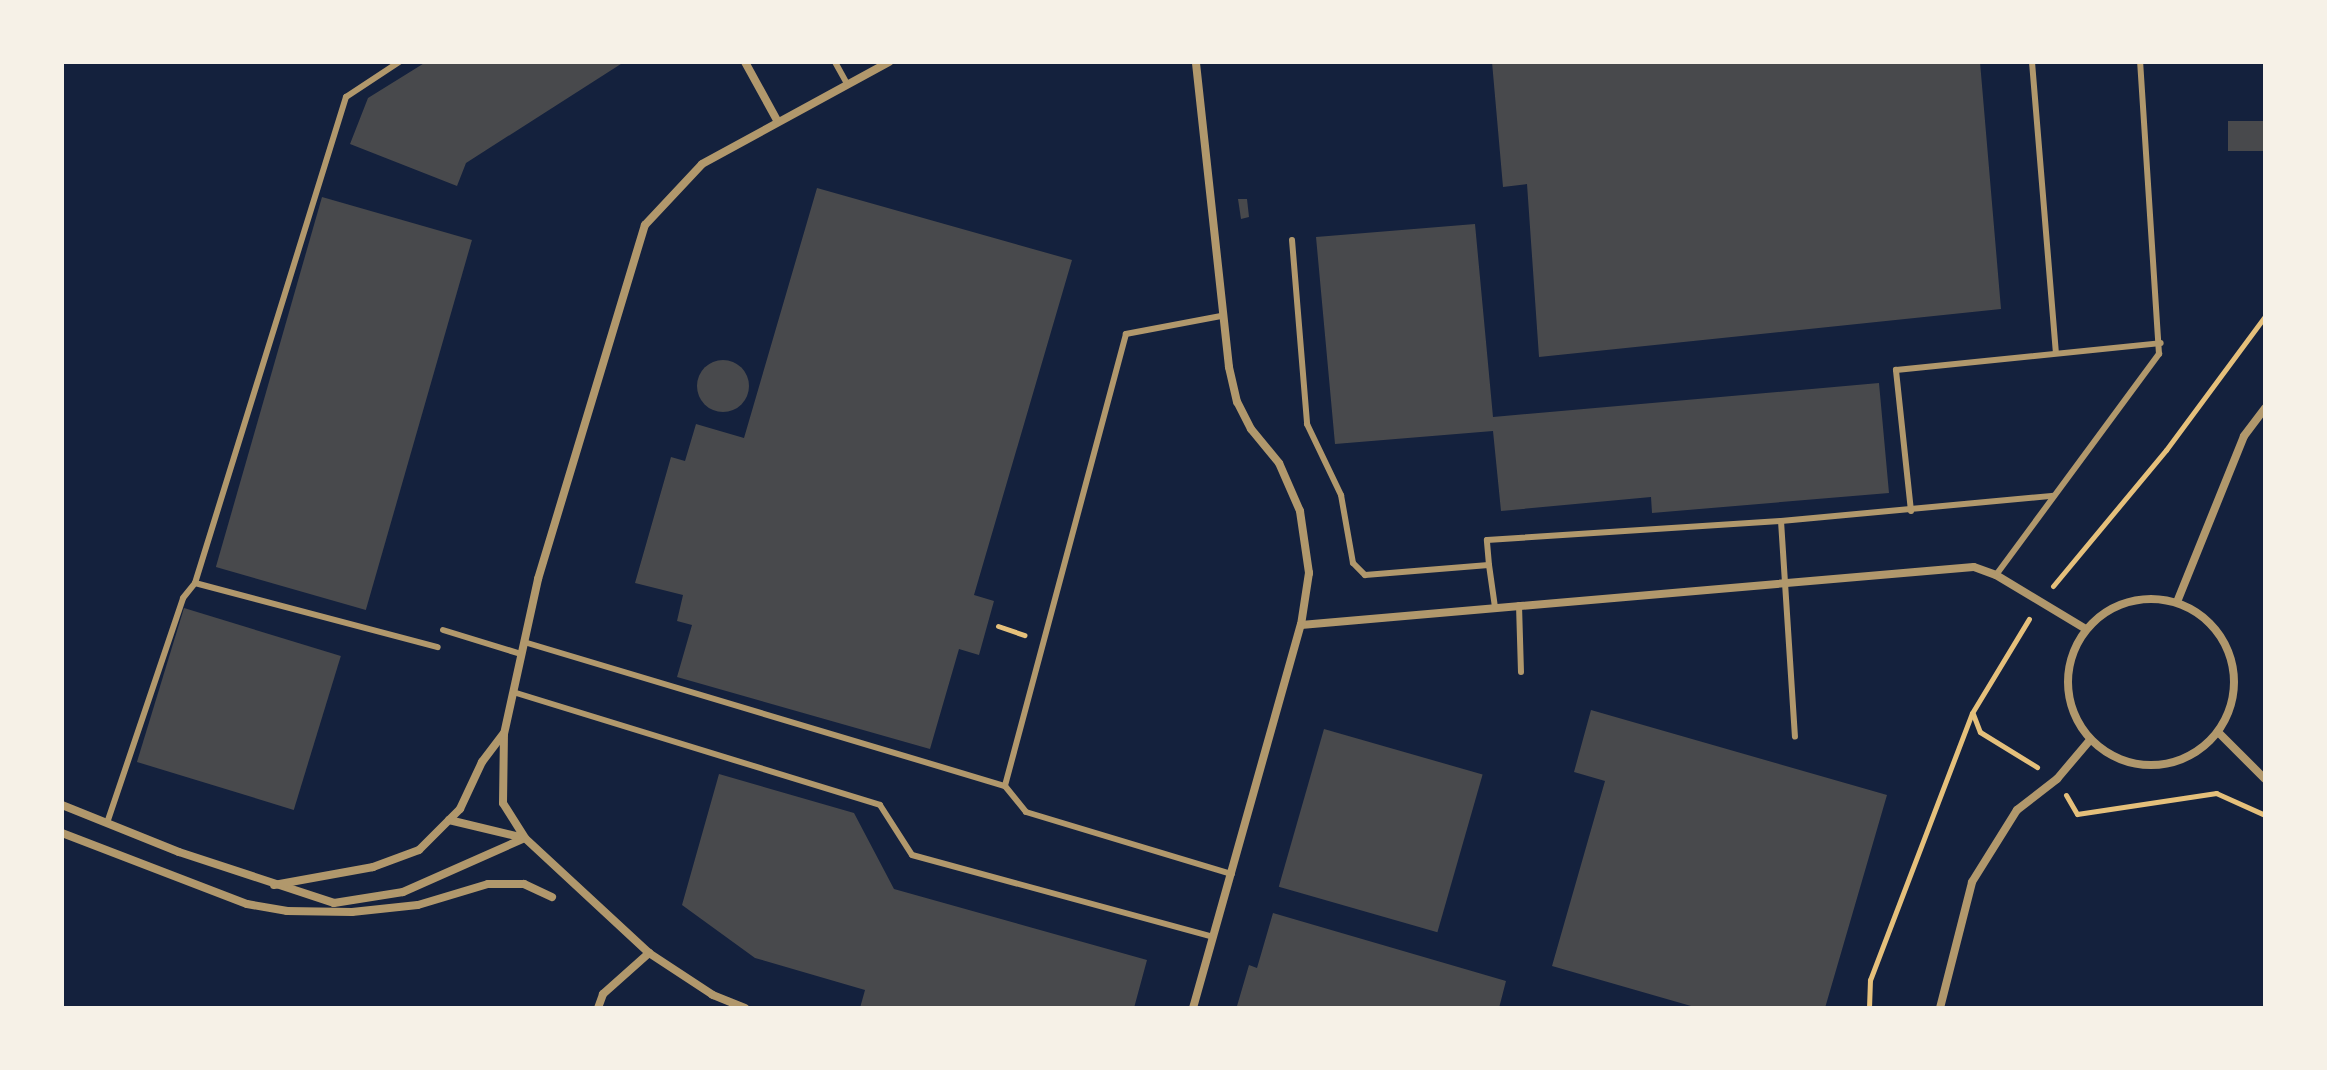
<!DOCTYPE html>
<html>
<head>
<meta charset="utf-8">
<style>
	body { margin:0 }
	#map { position:relative; width:2327px; height:1070px; overflow:hidden; background:#14213d; font-family:"Titillium Web",sans-serif }
	div>[style] { position:absolute }
	[style*='--x'] { left:calc(var(--x)*1px); top:calc(var(--y)*1px); width:calc(var(--w)*1px); rotate:calc(var(--a)*1deg) }
	.building>* { inset:0; background:#48494c; transform-origin:0 0 }
	.round { border-radius:50% }
	.path>* { height:5px; margin:-2.5px; padding:0 2.5px; transform-origin:2.5px; border-radius:2.5px; background:#e5c07b }
	.service>* { height:6px; margin:-3px; padding:0 3px; transform-origin:3px; border-radius:3px; background:#b1986c }
	.minor>* { height:8px; margin:-4px; padding:0 4px; transform-origin:4px; border-radius:4px; background:#b1986c }
	.minor>.ring { margin:-4px; padding:0; box-sizing:content-box; background:none; border:8px solid #b1986c; border-radius:50% }
	span { translate:-50% -50%; white-space:nowrap; text-align:center; line-height:1.15; -webkit-text-stroke:6px #f6f1e7; paint-order:stroke }
	.frame { position:absolute; inset:0; border:64px solid #f6f1e7; pointer-events:none }
</style>
</head>
<body>
<div id="map">
	<div class="building">
		<i style="clip-path:polygon(426px 62px,624px 62px,466px 163px,457px 186px,350px 144px,368px 98px)"></i>
		<i style="clip-path:polygon(1492px 62px,1980px 62px,2001px 309px,1539px 357px,1527px 184px,1503px 187px)"></i>
		<i style="left:2265px;top:121px;width:30px;height:37px;rotate:90deg"></i>
		<i style="clip-path:polygon(817px 188px,1072px 260px,974px 595px,994px 601px,979px 655px,959px 649px,930px 749px,677px 677px,692px 625px,677px 621px,683px 595px,635px 583px,671px 457px,685px 461px,696px 424px,744px 438px)"></i>
		<i style="left:322px;top:197px;width:156px;height:385px;rotate:16deg"></i>
		<i style="clip-path:polygon(1238px 199px,1247px 199px,1249px 217px,1241px 219px)"></i>
		<i style="clip-path:polygon(1475px 224px,1493px 417px,1879px 383px,1889px 493px,1652px 513px,1651px 497px,1501px 511px,1493px 431px,1335px 444px,1316px 237px)"></i>
		<i class="round" style="left:697px;top:360px;width:52px;height:52px"></i>
		<i style="left:184px;top:608px;width:164px;height:161px;rotate:17deg"></i>
		<i style="clip-path:polygon(1591px 710px,1887px 795px,1825px 1008px,1698px 1008px,1552px 966px,1605px 781px,1574px 772px)"></i>
		<i style="left:1324px;top:729px;width:165px;height:164px;rotate:16deg"></i>
		<i style="clip-path:polygon(719px 774px,854px 813px,894px 889px,1147px 960px,1134px 1008px,860px 1008px,865px 990px,755px 958px,682px 905px)"></i>
		<i style="clip-path:polygon(1273px 913px,1506px 981px,1499px 1008px,1237px 1006px,1249px 965px,1257px 968px)"></i>
	</div>
	<div class="path">
		<i style="--x:2053;--y:586;--w:177;--a:-50.3"></i>
		<i style="--x:2166;--y:450;--w:167;--a:-53.5"></i>
		<i style="--x:998;--y:626;--w:28;--a:19"></i>
		<i style="--x:1973;--y:714;--w:19;--a:69"></i>
		<i style="--x:1980;--y:732;--w:67;--a:31.6"></i>
		<i style="--x:2066;--y:795;--w:22;--a:60"></i>
		<i style="--x:2077;--y:814;--w:141;--a:-8.6"></i>
		<i style="--x:2216;--y:793;--w:54;--a:24.2"></i>
		<i style="--x:1869;--y:1008;--w:28;--a:-88"></i>
		<i style="--x:1870;--y:980;--w:286;--a:-69.1"></i>
		<i style="--x:1972;--y:713;--w:110;--a:-58.8"></i>
	</div>
	<div class="service">
		<i style="--x:835;--y:62;--w:25;--a:61"></i>
		<i style="--x:2032;--y:62;--w:292;--a:85.3"></i>
		<i style="--x:1292;--y:240;--w:185;--a:85.3"></i>
		<i style="--x:1307;--y:424;--w:79;--a:64.4"></i>
		<i style="--x:1341;--y:495;--w:69;--a:80"></i>
		<i style="--x:1353;--y:563;--w:17;--a:45"></i>
		<i style="--x:1365;--y:575;--w:124;--a:-4.6"></i>
		<i style="--x:1489;--y:565;--w:25;--a:-95"></i>
		<i style="--x:1487;--y:540;--w:295;--a:-3.7"></i>
		<i style="--x:1781;--y:521;--w:272;--a:-5.3"></i>
		<i style="--x:1221;--y:316;--w:97;--a:169.3"></i>
		<i style="--x:1126;--y:334;--w:468;--a:105"></i>
		<i style="--x:1005;--y:786;--w:33;--a:51"></i>
		<i style="--x:1026;--y:812;--w:215;--a:16.8"></i>
		<i style="--x:1911;--y:511;--w:142;--a:-96.1"></i>
		<i style="--x:1896;--y:370;--w:266;--a:-5.8"></i>
		<i style="--x:1781;--y:521;--w:216;--a:86.3"></i>
		<i style="--x:1489;--y:565;--w:42;--a:81.9"></i>
		<i style="--x:1996;--y:575;--w:275;--a:-53.6"></i>
		<i style="--x:2159;--y:354;--w:293;--a:-93.7"></i>
		<i style="--x:195;--y:583;--w:251;--a:14.8"></i>
		<i style="--x:1519;--y:605;--w:67;--a:88.3"></i>
		<i style="--x:443;--y:630;--w:82;--a:17.1"></i>
		<i style="--x:524;--y:642;--w:502;--a:16.67"></i>
		<i style="--x:513;--y:692;--w:384;--a:17.1"></i>
		<i style="--x:880;--y:805;--w:59;--a:57.4"></i>
		<i style="--x:912;--y:855;--w:312;--a:15.2"></i>
		<i style="--x:107;--y:823;--w:237;--a:-71.3"></i>
		<i style="--x:183;--y:598;--w:19;--a:-51"></i>
		<i style="--x:195;--y:583;--w:509;--a:-72.74"></i>
		<i style="--x:346;--y:97;--w:64;--a:-33.4"></i>
	</div>
	<div class="minor">
		<i style="--x:745;--y:62;--w:68;--a:61.2"></i>
		<i class="ring" style="left:2068px;top:599px;width:158px;height:158px"></i>
		<i style="--x:2177;--y:602;--w:179;--a:-68"></i>
		<i style="--x:2244;--y:436;--w:35;--a:-53"></i>
		<i style="--x:1301;--y:625;--w:675;--a:-4.93"></i>
		<i style="--x:1974;--y:567;--w:23;--a:20"></i>
		<i style="--x:1996;--y:575;--w:105;--a:31"></i>
		<i style="--x:2219;--y:733;--w:65;--a:45"></i>
		<i style="--x:62;--y:805;--w:126;--a:21.9"></i>
		<i style="--x:179;--y:852;--w:163;--a:18.2"></i>
		<i style="--x:334;--y:903;--w:70;--a:-9.1"></i>
		<i style="--x:403;--y:892;--w:133;--a:-23.9"></i>
		<i style="--x:449;--y:820;--w:77;--a:13.5"></i>
		<i style="--x:62;--y:833;--w:198;--a:21"></i>
		<i style="--x:247;--y:904;--w:41;--a:9.9"></i>
		<i style="--x:287;--y:911;--w:65;--a:0.9"></i>
		<i style="--x:352;--y:912;--w:66;--a:-6.1"></i>
		<i style="--x:418;--y:905;--w:73;--a:-16.7"></i>
		<i style="--x:488;--y:884;--w:36;--a:0"></i>
		<i style="--x:524;--y:884;--w:31;--a:25"></i>
		<i style="--x:274;--y:885;--w:101;--a:-10.3"></i>
		<i style="--x:373;--y:867;--w:49;--a:-20.3"></i>
		<i style="--x:419;--y:850;--w:58;--a:-45"></i>
		<i style="--x:460;--y:809;--w:52;--a:-64.9"></i>
		<i style="--x:482;--y:762;--w:35;--a:-53"></i>
		<i style="--x:598;--y:1008;--w:15;--a:-70"></i>
		<i style="--x:603;--y:994;--w:62;--a:-41.7"></i>
		<i style="--x:745;--y:1008;--w:35;--a:-158"></i>
		<i style="--x:713;--y:995;--w:77;--a:-146.7"></i>
		<i style="--x:649;--y:953;--w:169;--a:-137.2"></i>
		<i style="--x:525;--y:838;--w:41;--a:-122.2"></i>
		<i style="--x:503;--y:803;--w:69;--a:-89.2"></i>
		<i style="--x:504;--y:734;--w:159;--a:-77.6"></i>
		<i style="--x:538;--y:579;--w:370;--a:-73.2"></i>
		<i style="--x:645;--y:225;--w:83;--a:-46.9"></i>
		<i style="--x:702;--y:164;--w:213;--a:-28.6"></i>
		<i style="--x:1193;--y:1008;--w:398;--a:-74.3"></i>
		<i style="--x:1301;--y:625;--w:53;--a:-81.3"></i>
		<i style="--x:1309;--y:573;--w:63;--a:-98.3"></i>
		<i style="--x:1300;--y:511;--w:52;--a:-113.6"></i>
		<i style="--x:1279;--y:463;--w:44;--a:-129.5"></i>
		<i style="--x:1251;--y:429;--w:30;--a:-117"></i>
		<i style="--x:1237;--y:402;--w:36;--a:-103"></i>
		<i style="--x:1229;--y:367;--w:307;--a:-96.2"></i>
		<i style="--x:1940;--y:1008;--w:130;--a:-75.7"></i>
		<i style="--x:1972;--y:882;--w:85;--a:-58"></i>
		<i style="--x:2017;--y:810;--w:51;--a:-37.8"></i>
		<i style="--x:2057;--y:779;--w:51;--a:-49.8"></i>
	</div>
	<div class="frame"></div>
</div>
</body>
</html>
